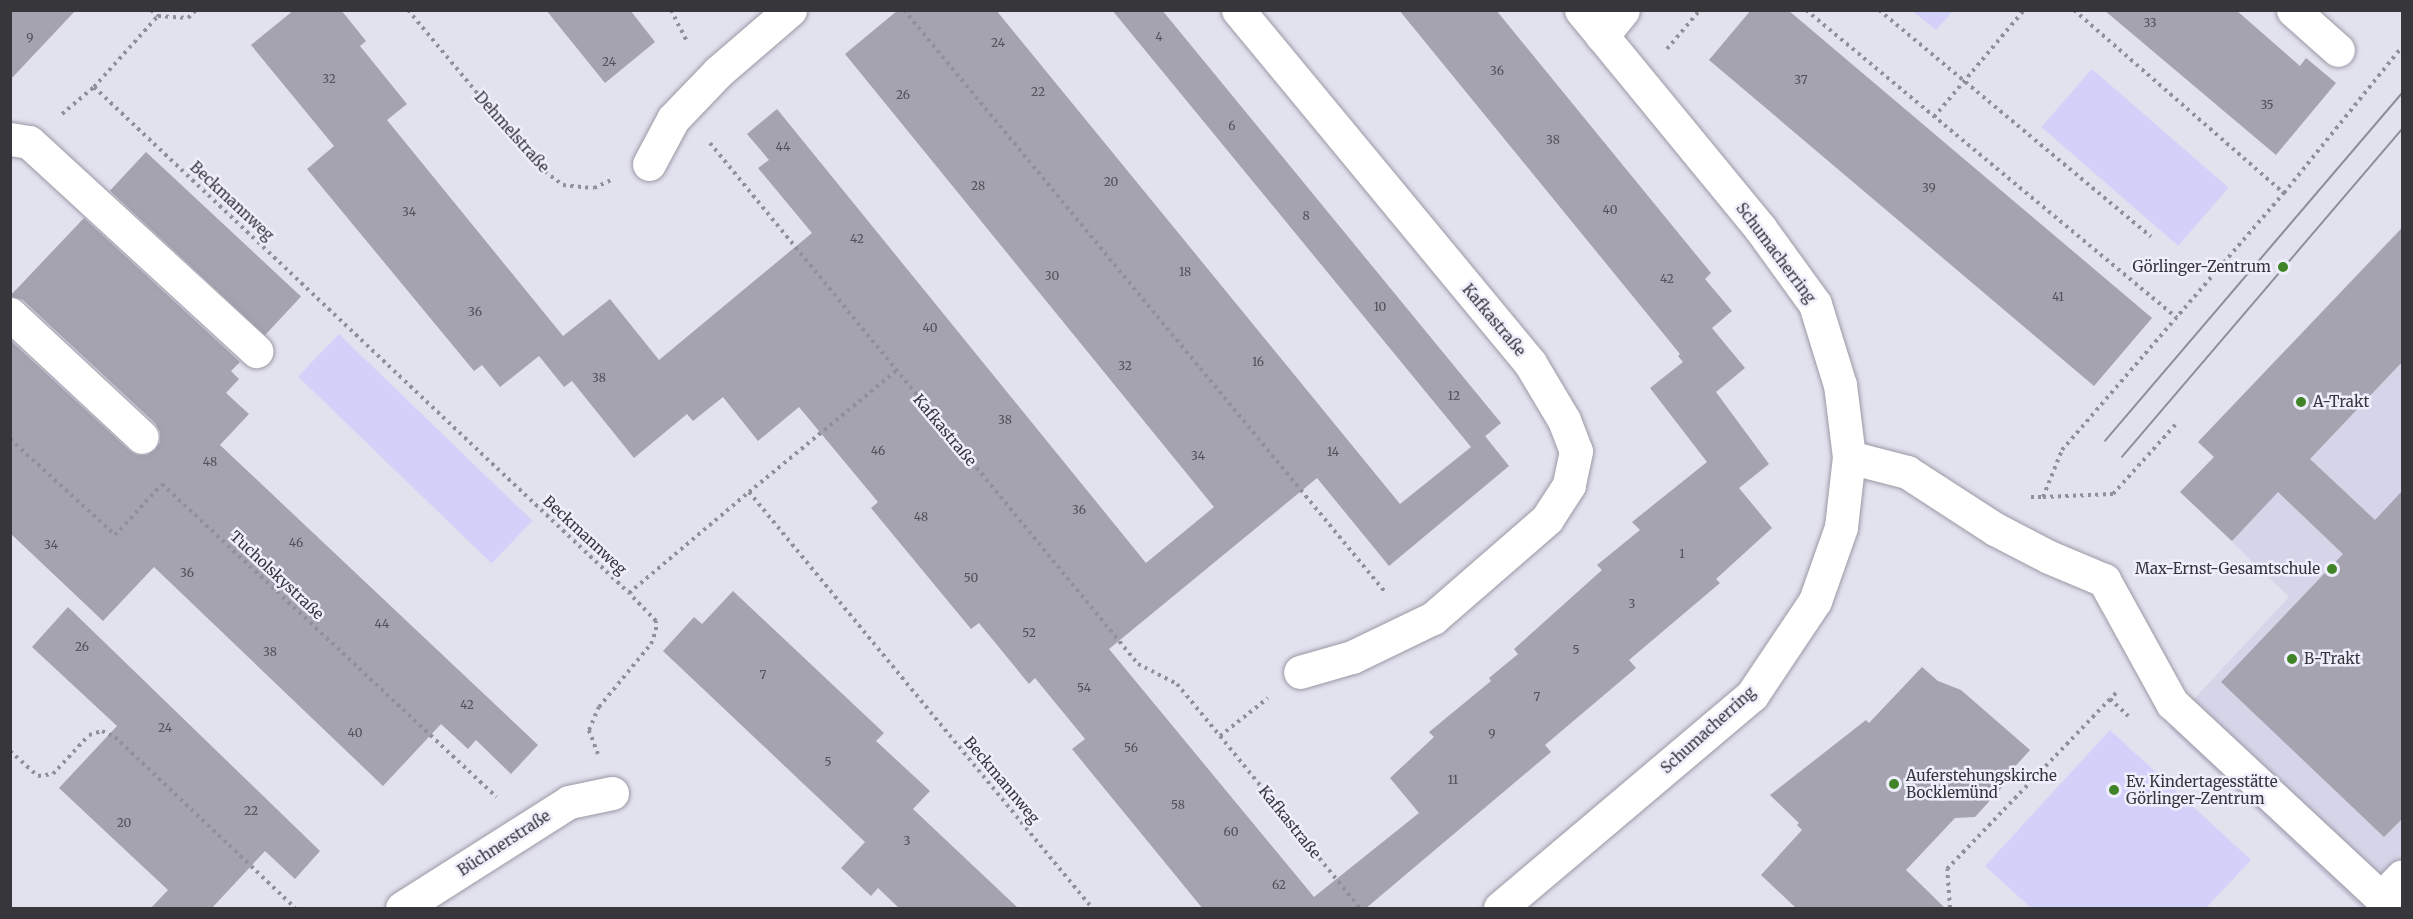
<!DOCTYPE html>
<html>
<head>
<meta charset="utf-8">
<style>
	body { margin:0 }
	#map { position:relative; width:2413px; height:919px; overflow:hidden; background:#e2e1ee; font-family:Merriweather,serif }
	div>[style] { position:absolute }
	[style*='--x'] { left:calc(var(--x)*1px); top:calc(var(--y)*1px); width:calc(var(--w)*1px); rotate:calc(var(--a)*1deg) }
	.built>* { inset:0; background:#d5d4e8 }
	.green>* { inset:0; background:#d3d0fa; transform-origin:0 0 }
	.building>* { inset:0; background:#a4a3af; transform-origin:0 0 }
	.path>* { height:4px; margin-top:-2px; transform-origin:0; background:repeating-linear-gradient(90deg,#909099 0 3px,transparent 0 7.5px) }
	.roads { filter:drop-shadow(0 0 2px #9a99a5) drop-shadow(0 0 2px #9a99a5) }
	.minor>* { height:33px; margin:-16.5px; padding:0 16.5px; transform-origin:16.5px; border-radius:16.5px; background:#fff }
	.tram>* { height:1.5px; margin:-0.75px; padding:0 0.75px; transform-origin:0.75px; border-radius:0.75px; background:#8e8e97 }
	.dots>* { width:16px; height:16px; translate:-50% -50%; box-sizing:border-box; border:3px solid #efeefc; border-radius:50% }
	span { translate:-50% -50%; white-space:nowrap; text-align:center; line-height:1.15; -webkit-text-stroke:5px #efeefc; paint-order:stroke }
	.number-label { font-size:12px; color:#525158 }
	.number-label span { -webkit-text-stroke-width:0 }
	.street-label { font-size:15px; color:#36363b }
	.poi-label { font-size:15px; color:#36363b }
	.right { translate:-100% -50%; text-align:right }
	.left { translate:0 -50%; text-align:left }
	.frame { position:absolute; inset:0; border:12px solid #36363b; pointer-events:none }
</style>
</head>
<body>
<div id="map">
	<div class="built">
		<i style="clip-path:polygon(2402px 227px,2402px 908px,2360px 908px,2168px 727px,2289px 597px,2180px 492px,2214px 457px,2198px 442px)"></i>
	</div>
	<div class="green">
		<i style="clip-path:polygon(1912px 11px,1953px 10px,1953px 11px,1936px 30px)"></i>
		<i style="left:2092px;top:69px;width:181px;height:77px;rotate:41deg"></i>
		<i style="left:339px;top:334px;width:269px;height:59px;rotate:44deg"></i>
		<i style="clip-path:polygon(2110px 730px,2251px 860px,2206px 908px,2031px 908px,1985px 866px)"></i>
	</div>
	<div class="building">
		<i style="clip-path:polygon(10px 10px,76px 10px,10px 80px)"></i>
		<i style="clip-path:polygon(294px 10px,341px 10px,366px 41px,360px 46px,407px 104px,387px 120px,563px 336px,610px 299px,659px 360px,812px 233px,758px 168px,769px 160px,747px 134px,777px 109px,1146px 563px,1214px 507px,845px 54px,898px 10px,996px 10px,1400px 504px,1471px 447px,1112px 10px,1162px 10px,1501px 423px,1477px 443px,1485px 436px,1509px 466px,1389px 566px,1317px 478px,1109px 649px,1314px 897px,1419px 813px,1390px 778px,1434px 737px,1429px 732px,1491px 681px,1489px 678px,1518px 654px,1514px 649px,1602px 570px,1597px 565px,1640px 530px,1632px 522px,1707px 462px,1650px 388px,1683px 362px,1678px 356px,1680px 354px,1399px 10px,1496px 10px,1711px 273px,1705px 279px,1732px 311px,1712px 328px,1745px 368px,1716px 392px,1769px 464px,1739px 488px,1772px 528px,1716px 579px,1720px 583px,1629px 660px,1636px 668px,1545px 745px,1551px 752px,1365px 909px,1203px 909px,1072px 749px,1085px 739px,1035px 678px,1029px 684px,979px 623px,971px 629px,871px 508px,878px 502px,799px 407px,758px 441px,723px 397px,693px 421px,687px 414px,634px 458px,572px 381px,564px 387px,539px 356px,500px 387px,482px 365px,474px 371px,307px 169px,334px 146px,251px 45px)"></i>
		<i style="clip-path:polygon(546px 10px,630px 10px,655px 42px,605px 83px)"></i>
		<i style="clip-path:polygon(1751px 10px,1788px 10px,2152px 318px,2094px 386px,1709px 60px)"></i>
		<i style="clip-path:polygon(2104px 10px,2236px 10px,2300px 66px,2306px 58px,2336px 83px,2276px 155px)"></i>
		<i style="left:146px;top:152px;width:212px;height:53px;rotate:43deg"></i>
		<i style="clip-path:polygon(84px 218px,240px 362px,231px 371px,239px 379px,226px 393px,249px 414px,220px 445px,538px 745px,511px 774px,476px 740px,468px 749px,441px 724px,383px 786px,154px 567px,103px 621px,10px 533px,10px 340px,130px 451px,137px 455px,147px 455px,155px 450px,160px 442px,160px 432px,155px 423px,23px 300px,10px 296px)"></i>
		<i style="clip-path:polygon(2403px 227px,2403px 361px,2310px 459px,2375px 520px,2403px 490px,2403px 818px,2384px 837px,2221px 682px,2343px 554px,2278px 492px,2232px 541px,2180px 492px,2214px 457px,2198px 442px)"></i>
		<i style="clip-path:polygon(733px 591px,884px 733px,876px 741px,930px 791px,913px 809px,1019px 909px,900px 909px,878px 888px,871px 896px,841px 868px,865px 842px,663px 651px,694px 617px,702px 624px)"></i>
		<i style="clip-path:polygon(68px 607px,320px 851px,295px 879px,265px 851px,211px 909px,150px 909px,168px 890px,59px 788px,117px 726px,32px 647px)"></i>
		<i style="clip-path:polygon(1922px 667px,1938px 681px,1961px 690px,2030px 750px,2012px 770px,2015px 773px,1975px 817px,1955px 818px,1906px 870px,1946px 909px,1797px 909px,1761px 875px,1802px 830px,1797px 825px,1799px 823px,1770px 795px,1866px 720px,1869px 723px)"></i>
	</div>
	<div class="path">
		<i style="--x:151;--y:10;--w:9;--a:41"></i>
		<i style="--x:408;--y:10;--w:204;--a:50.2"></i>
		<i style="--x:539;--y:167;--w:30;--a:37"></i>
		<i style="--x:563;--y:185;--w:31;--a:6"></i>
		<i style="--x:594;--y:188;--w:19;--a:-25"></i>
		<i style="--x:671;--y:10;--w:36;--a:63"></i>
		<i style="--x:904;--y:10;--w:756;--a:50.42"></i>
		<i style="--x:1806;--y:10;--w:482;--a:39.7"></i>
		<i style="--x:1879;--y:10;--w:354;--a:39.8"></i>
		<i style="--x:2074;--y:10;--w:279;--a:41.1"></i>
		<i style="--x:158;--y:16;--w:30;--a:4"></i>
		<i style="--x:188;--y:18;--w:11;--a:-45"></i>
		<i style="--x:1667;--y:49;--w:51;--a:-49.8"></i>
		<i style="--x:94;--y:87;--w:736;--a:43.4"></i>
		<i style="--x:629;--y:593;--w:157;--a:-40.1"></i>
		<i style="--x:749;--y:492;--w:539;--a:50.49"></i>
		<i style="--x:62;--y:114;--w:42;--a:-40.2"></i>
		<i style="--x:94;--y:87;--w:96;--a:-48"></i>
		<i style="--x:1934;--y:117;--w:140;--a:-49.9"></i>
		<i style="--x:710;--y:143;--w:674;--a:50.6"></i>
		<i style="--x:1138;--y:664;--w:44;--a:27.1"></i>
		<i style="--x:1177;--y:684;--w:67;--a:50.4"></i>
		<i style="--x:1220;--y:736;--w:61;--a:-38.4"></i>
		<i style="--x:10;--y:439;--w:142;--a:42.4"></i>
		<i style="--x:115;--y:535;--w:69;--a:-47.3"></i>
		<i style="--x:162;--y:484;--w:458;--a:43.1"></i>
		<i style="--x:749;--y:492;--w:190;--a:-39.5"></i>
		<i style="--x:2031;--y:497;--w:12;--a:0"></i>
		<i style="--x:2043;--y:497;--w:51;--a:-68"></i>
		<i style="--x:2062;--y:450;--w:340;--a:-49.2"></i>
		<i style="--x:2284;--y:193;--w:188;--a:-51.1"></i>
		<i style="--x:2043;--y:497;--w:70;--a:-2.5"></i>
		<i style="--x:2113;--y:494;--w:96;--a:-48"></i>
		<i style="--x:2116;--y:693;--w:8;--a:135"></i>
		<i style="--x:2110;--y:699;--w:25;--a:43"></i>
		<i style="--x:1220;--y:736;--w:222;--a:50.9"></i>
		<i style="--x:10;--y:751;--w:38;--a:42"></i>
		<i style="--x:38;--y:776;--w:15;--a:-8"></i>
		<i style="--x:53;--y:774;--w:53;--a:-47.3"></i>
		<i style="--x:89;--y:735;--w:14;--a:-17"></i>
		<i style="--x:102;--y:731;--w:14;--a:25"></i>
		<i style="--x:115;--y:737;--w:248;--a:43.5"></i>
		<i style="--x:598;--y:754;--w:26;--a:-111"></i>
		<i style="--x:589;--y:730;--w:25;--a:-67"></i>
		<i style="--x:599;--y:707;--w:82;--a:-50.5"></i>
		<i style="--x:651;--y:644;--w:15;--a:-70"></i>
		<i style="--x:656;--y:630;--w:9;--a:-90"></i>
		<i style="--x:656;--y:621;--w:39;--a:-134"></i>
		<i style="--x:1950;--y:908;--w:39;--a:-94"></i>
		<i style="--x:1947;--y:869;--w:236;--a:-46.2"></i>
	</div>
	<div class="roads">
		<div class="minor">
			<i style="--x:1238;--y:10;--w:458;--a:50.4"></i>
			<i style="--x:1530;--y:363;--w:66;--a:59.2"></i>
			<i style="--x:1564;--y:420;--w:33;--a:69"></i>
			<i style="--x:1576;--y:451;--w:35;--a:102"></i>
			<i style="--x:1569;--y:485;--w:40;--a:122.9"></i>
			<i style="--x:1547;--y:519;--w:151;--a:139"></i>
			<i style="--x:1433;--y:618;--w:90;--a:154.3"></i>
			<i style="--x:1352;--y:657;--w:54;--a:163.9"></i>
			<i style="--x:2293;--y:10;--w:60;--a:41.6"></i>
			<i style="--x:1602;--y:36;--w:33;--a:-51"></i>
			<i style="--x:10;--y:139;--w:19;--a:9"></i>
			<i style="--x:29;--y:142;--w:309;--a:42.6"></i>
			<i style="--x:649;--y:164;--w:51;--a:-61.9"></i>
			<i style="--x:673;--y:119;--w:65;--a:-46.2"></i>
			<i style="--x:718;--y:72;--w:95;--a:-40.7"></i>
			<i style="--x:10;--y:314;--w:180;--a:43"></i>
			<i style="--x:1849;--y:457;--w:60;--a:14.5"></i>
			<i style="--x:1907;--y:472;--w:105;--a:32.9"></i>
			<i style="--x:1995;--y:529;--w:61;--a:27.4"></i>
			<i style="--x:2049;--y:557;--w:60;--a:22.7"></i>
			<i style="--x:2104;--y:580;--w:141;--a:61.1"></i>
			<i style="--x:2172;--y:703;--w:286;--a:43"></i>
			<i style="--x:2381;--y:898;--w:13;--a:51"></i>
			<i style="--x:2381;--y:898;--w:30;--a:-46"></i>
			<i style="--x:402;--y:908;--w:198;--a:-32.4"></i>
			<i style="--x:569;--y:802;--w:44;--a:-11.8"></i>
			<i style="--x:1500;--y:908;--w:330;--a:-40.2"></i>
			<i style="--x:1752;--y:695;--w:113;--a:-56.2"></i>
			<i style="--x:1815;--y:601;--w:78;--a:-70.6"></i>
			<i style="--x:1841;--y:527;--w:70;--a:-83.5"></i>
			<i style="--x:1849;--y:457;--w:73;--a:-97.1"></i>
			<i style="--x:1840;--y:385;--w:85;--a:-107.2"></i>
			<i style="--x:1815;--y:304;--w:94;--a:-125.9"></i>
			<i style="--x:1760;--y:228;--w:282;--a:-129.4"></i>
		</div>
	</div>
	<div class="tram">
		<i style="--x:2105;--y:441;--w:458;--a:-49.5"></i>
		<i style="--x:2122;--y:457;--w:431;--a:-49.5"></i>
	</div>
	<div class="dots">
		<i style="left:2283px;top:267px;background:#408427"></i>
		<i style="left:2301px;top:402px;background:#408427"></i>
		<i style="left:2332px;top:569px;background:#408427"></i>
		<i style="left:2292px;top:659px;background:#408427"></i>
		<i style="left:1894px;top:784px;background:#408427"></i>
		<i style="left:2114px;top:790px;background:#408427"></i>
	</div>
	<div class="number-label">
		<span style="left:2150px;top:23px">33</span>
		<span style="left:1159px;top:37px">4</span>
		<span style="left:30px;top:38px">9</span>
		<span style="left:998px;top:43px">24</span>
		<span style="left:609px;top:62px">24</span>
		<span style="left:1497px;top:71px">36</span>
		<span style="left:329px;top:79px">32</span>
		<span style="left:1801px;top:80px">37</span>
		<span style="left:1038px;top:92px">22</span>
		<span style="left:903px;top:95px">26</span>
		<span style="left:2267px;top:105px">35</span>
		<span style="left:1232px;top:126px">6</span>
		<span style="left:1553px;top:140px">38</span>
		<span style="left:783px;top:147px">44</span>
		<span style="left:1111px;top:182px">20</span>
		<span style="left:978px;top:186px">28</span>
		<span style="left:1929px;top:188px">39</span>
		<span style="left:1610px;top:210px">40</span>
		<span style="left:409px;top:212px">34</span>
		<span style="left:1306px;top:216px">8</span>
		<span style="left:857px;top:239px">42</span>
		<span style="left:1185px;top:272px">18</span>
		<span style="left:1052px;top:276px">30</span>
		<span style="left:1667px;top:279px">42</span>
		<span style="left:2058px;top:297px">41</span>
		<span style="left:1380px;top:307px">10</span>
		<span style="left:475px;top:312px">36</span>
		<span style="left:930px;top:328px">40</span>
		<span style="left:1258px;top:362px">16</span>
		<span style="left:1125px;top:366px">32</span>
		<span style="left:599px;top:378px">38</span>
		<span style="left:1454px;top:396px">12</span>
		<span style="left:1005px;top:420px">38</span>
		<span style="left:878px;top:451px">46</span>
		<span style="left:1333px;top:452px">14</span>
		<span style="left:1198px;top:456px">34</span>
		<span style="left:210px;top:462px">48</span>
		<span style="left:1079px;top:510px">36</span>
		<span style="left:921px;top:517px">48</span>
		<span style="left:296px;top:543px">46</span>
		<span style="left:51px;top:545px">34</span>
		<span style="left:1682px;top:554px">1</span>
		<span style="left:187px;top:573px">36</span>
		<span style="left:971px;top:578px">50</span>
		<span style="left:1632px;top:604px">3</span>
		<span style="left:382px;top:624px">44</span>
		<span style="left:1029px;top:633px">52</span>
		<span style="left:82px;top:647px">26</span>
		<span style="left:1576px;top:650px">5</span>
		<span style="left:270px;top:652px">38</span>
		<span style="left:763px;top:675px">7</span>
		<span style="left:1084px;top:688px">54</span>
		<span style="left:1537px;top:697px">7</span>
		<span style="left:467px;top:705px">42</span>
		<span style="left:165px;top:728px">24</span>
		<span style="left:355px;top:733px">40</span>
		<span style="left:1492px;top:734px">9</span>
		<span style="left:1131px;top:748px">56</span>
		<span style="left:828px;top:762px">5</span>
		<span style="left:1453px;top:780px">11</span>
		<span style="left:1178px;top:805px">58</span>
		<span style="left:251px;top:811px">22</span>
		<span style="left:124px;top:823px">20</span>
		<span style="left:1231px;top:832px">60</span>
		<span style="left:907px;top:841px">3</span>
		<span style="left:1279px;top:885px">62</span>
	</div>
	<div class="street-label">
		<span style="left:512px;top:132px;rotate:48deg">Dehmelstraße</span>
		<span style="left:232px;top:201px;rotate:43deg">Beckmannweg</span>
		<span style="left:1776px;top:253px;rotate:53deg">Schumacherring</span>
		<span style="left:1494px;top:320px;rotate:50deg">Kafkastraße</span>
		<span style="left:945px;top:430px;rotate:50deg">Kafkastraße</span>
		<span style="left:585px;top:535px;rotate:43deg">Beckmannweg</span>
		<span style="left:277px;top:575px;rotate:43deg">Tucholskystraße</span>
		<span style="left:1708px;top:730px;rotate:-42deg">Schumacherring</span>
		<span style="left:1002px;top:780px;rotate:50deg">Beckmannweg</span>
		<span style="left:1290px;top:822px;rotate:51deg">Kafkastraße</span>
		<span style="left:504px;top:843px;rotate:-33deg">Büchnerstraße</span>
	</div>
	<div class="poi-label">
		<span class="right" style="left:2271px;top:267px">Görlinger-Zentrum</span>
		<span class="left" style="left:2313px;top:402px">A-Trakt</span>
		<span class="right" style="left:2320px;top:569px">Max-Ernst-Gesamtschule</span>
		<span class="left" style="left:2304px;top:659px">B-Trakt</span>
		<span class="left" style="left:1906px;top:784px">Auferstehungskirche<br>Bocklemünd</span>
		<span class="left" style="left:2126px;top:790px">Ev. Kindertagesstätte<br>Görlinger-Zentrum</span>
	</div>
	<div class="frame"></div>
</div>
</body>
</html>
